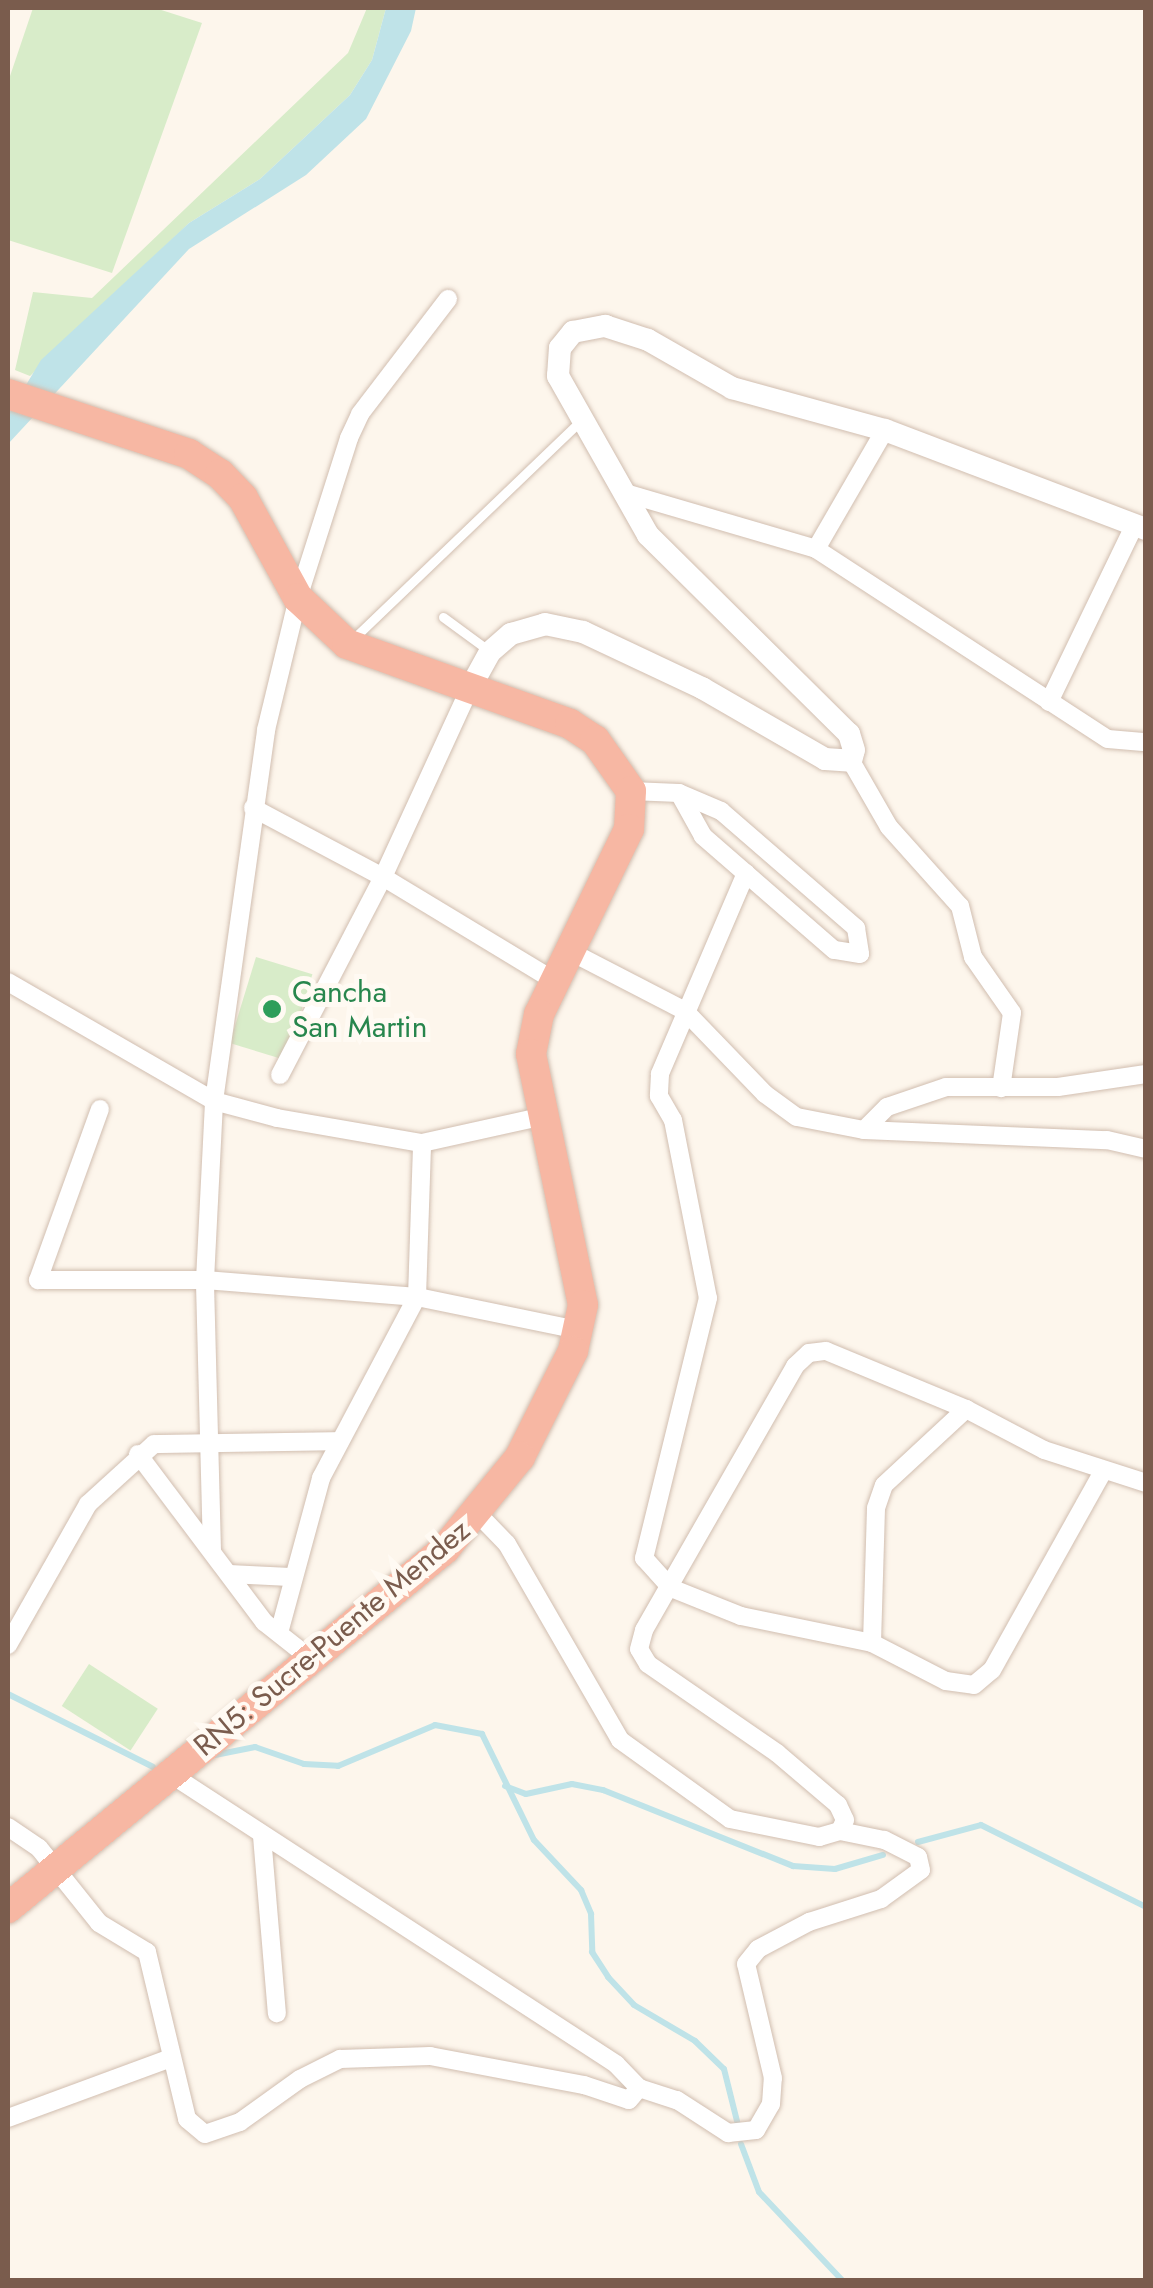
<!DOCTYPE html>
<html>
<head>
<meta charset="utf-8">
<style>
	body { margin:0 }
	#map { position:relative; width:1153px; height:2288px; overflow:hidden; background:#fdf6ec; font-family:Jost,sans-serif }
	div>[style] { position:absolute }
	[style*='--x'] { left:calc(var(--x)*1px); top:calc(var(--y)*1px); width:calc(var(--w)*1px); rotate:calc(var(--a)*1deg) }
	.green>* { inset:0; background:#d8ecc9; transform-origin:0 0 }
	.water>* { inset:0; background:#bfe3e8 }
	.stream>* { height:6px; margin:-3px; padding:0 3px; transform-origin:3px; border-radius:3px; background:#bfe3e8 }
	.roads { filter:drop-shadow(0 0 2px #d1beb0) drop-shadow(0 0 2px #d1beb0) }
	.lane>* { height:9px; margin:-4.5px; padding:0 4.5px; transform-origin:4.5px; border-radius:4.5px; background:#fff }
	.street>* { height:18px; margin:-9px; padding:0 9px; transform-origin:9px; border-radius:9px; background:#fff }
	.secondary>* { height:22px; margin:-11px; padding:0 11px; transform-origin:11px; border-radius:11px; background:#fff }
	.highway>* { height:30px; margin:-15px; padding:0 15px; transform-origin:15px; border-radius:15px; background:#f7b7a3 }
	.dots>* { width:28px; height:28px; translate:-50% -50%; box-sizing:border-box; border:5px solid #fffaf3; border-radius:50% }
	span { translate:-50% -50%; white-space:nowrap; text-align:center; line-height:1.15; -webkit-text-stroke:10px #fffaf3; paint-order:stroke }
	.leisure-label { font-size:30px; color:#27864d }
	.left { translate:0 -50%; text-align:left }
	.street-label { font-size:30px; color:#7a5c4d }
	.frame { position:absolute; inset:0; border:10px solid #7a5c4d; pointer-events:none }
</style>
</head>
<body>
<div id="map">
	<div class="green">
		<i style="clip-path:polygon(33px 8px,155px 8px,202px 23px,112px 273px,8px 240px,8px 82px)"></i>
		<i style="clip-path:polygon(367px 8px,386px 8px,372px 60px,350px 95px,260px 179px,189px 223px,30px 376px,15px 370px,33px 292px,92px 298px,348px 53px)"></i>
		<i style="left:256px;top:957px;width:59px;height:90px;rotate:17deg"></i>
		<i style="left:89px;top:1664px;width:82px;height:50px;rotate:33deg"></i>
	</div>
	<div class="water">
		<i style="clip-path:polygon(386px 8px,416px 8px,411px 31px,366px 119px,306px 175px,189px 249px,8px 444px,8px 415px,41px 360px,189px 223px,260px 179px,350px 95px,372px 60px)"></i>
	</div>
	<div class="stream">
		<i style="--x:8;--y:1694;--w:162;--a:26.7"></i>
		<i style="--x:215;--y:1755;--w:41;--a:-11.3"></i>
		<i style="--x:255;--y:1747;--w:52;--a:19.1"></i>
		<i style="--x:304;--y:1764;--w:34;--a:3"></i>
		<i style="--x:338;--y:1766;--w:105;--a:-22.9"></i>
		<i style="--x:435;--y:1725;--w:48;--a:10.8"></i>
		<i style="--x:482;--y:1734;--w:118;--a:63.9"></i>
		<i style="--x:534;--y:1840;--w:69;--a:46.8"></i>
		<i style="--x:581;--y:1890;--w:26;--a:67"></i>
		<i style="--x:591;--y:1914;--w:38;--a:88"></i>
		<i style="--x:592;--y:1952;--w:30;--a:57"></i>
		<i style="--x:608;--y:1977;--w:38;--a:47"></i>
		<i style="--x:634;--y:2005;--w:71;--a:30.5"></i>
		<i style="--x:695;--y:2041;--w:40;--a:44"></i>
		<i style="--x:724;--y:2069;--w:54;--a:76"></i>
		<i style="--x:505;--y:1786;--w:22;--a:21"></i>
		<i style="--x:526;--y:1794;--w:47;--a:-12.3"></i>
		<i style="--x:572;--y:1784;--w:32;--a:11"></i>
		<i style="--x:603;--y:1790;--w:205;--a:21.8"></i>
		<i style="--x:793;--y:1866;--w:42;--a:4.1"></i>
		<i style="--x:835;--y:1869;--w:50;--a:-16.3"></i>
		<i style="--x:918;--y:1842;--w:65;--a:-15.1"></i>
		<i style="--x:981;--y:1825;--w:184;--a:26.4"></i>
		<i style="--x:741;--y:2144;--w:51;--a:69.4"></i>
		<i style="--x:759;--y:2192;--w:121;--a:46.7"></i>
	</div>
	<div class="roads">
		<div class="lane">
			<i style="--x:443;--y:617;--w:56;--a:36.3"></i>
			<i style="--x:353;--y:639;--w:315;--a:-43.8"></i>
		</div>
		<div class="street">
			<i style="--x:625;--y:493;--w:199;--a:16.3"></i>
			<i style="--x:816;--y:549;--w:348;--a:33.1"></i>
			<i style="--x:1108;--y:739;--w:38;--a:5"></i>
			<i style="--x:816;--y:549;--w:138;--a:-59.9"></i>
			<i style="--x:1049;--y:702;--w:195;--a:-64.2"></i>
			<i style="--x:851;--y:761;--w:76;--a:60.1"></i>
			<i style="--x:889;--y:827;--w:106;--a:48.1"></i>
			<i style="--x:960;--y:906;--w:53;--a:75.7"></i>
			<i style="--x:973;--y:957;--w:68;--a:55.1"></i>
			<i style="--x:1012;--y:1013;--w:76;--a:98.3"></i>
			<i style="--x:631;--y:791;--w:48;--a:2.4"></i>
			<i style="--x:679;--y:793;--w:46;--a:23.2"></i>
			<i style="--x:721;--y:811;--w:179;--a:40.9"></i>
			<i style="--x:856;--y:928;--w:26;--a:81"></i>
			<i style="--x:860;--y:954;--w:26;--a:-171"></i>
			<i style="--x:834;--y:950;--w:174;--a:-139"></i>
			<i style="--x:703;--y:836;--w:49;--a:-119.2"></i>
			<i style="--x:253;--y:808;--w:147;--a:28"></i>
			<i style="--x:383;--y:877;--w:201;--a:31.2"></i>
			<i style="--x:746;--y:873;--w:219;--a:113.2"></i>
			<i style="--x:660;--y:1074;--w:22;--a:93"></i>
			<i style="--x:659;--y:1096;--w:28;--a:60"></i>
			<i style="--x:673;--y:1120;--w:181;--a:78.9"></i>
			<i style="--x:708;--y:1298;--w:268;--a:103.8"></i>
			<i style="--x:644;--y:1558;--w:40;--a:48"></i>
			<i style="--x:671;--y:1588;--w:75;--a:21.8"></i>
			<i style="--x:741;--y:1616;--w:134;--a:11.6"></i>
			<i style="--x:872;--y:1643;--w:83;--a:27.2"></i>
			<i style="--x:946;--y:1681;--w:28;--a:8"></i>
			<i style="--x:974;--y:1685;--w:23;--a:-40"></i>
			<i style="--x:992;--y:1670;--w:226;--a:-60.8"></i>
			<i style="--x:569;--y:951;--w:131;--a:27.3"></i>
			<i style="--x:685;--y:1011;--w:115;--a:46.1"></i>
			<i style="--x:765;--y:1094;--w:39;--a:36"></i>
			<i style="--x:797;--y:1117;--w:68;--a:11"></i>
			<i style="--x:864;--y:1130;--w:243;--a:2.4"></i>
			<i style="--x:1107;--y:1140;--w:40;--a:13"></i>
			<i style="--x:8;--y:982;--w:238;--a:30"></i>
			<i style="--x:214;--y:1101;--w:65;--a:15.1"></i>
			<i style="--x:277;--y:1118;--w:147;--a:9.8"></i>
			<i style="--x:422;--y:1143;--w:125;--a:-12.5"></i>
			<i style="--x:280;--y:1075;--w:223;--a:-62.5"></i>
			<i style="--x:383;--y:877;--w:206;--a:-65.3"></i>
			<i style="--x:100;--y:1109;--w:182;--a:109.9"></i>
			<i style="--x:38;--y:1280;--w:167;--a:0"></i>
			<i style="--x:205;--y:1280;--w:213;--a:4.6"></i>
			<i style="--x:417;--y:1297;--w:164;--a:11.6"></i>
			<i style="--x:864;--y:1130;--w:33;--a:-45"></i>
			<i style="--x:887;--y:1107;--w:62;--a:-18.7"></i>
			<i style="--x:946;--y:1087;--w:112;--a:0"></i>
			<i style="--x:1058;--y:1087;--w:89;--a:-8.4"></i>
			<i style="--x:138;--y:1454;--w:210;--a:53.1"></i>
			<i style="--x:264;--y:1622;--w:60;--a:38.2"></i>
			<i style="--x:479;--y:1515;--w:40;--a:46"></i>
			<i style="--x:507;--y:1544;--w:226;--a:60"></i>
			<i style="--x:620;--y:1740;--w:135;--a:35.7"></i>
			<i style="--x:730;--y:1819;--w:91;--a:11.4"></i>
			<i style="--x:819;--y:1837;--w:22;--a:-16"></i>
			<i style="--x:840;--y:1831;--w:12;--a:-66"></i>
			<i style="--x:845;--y:1820;--w:17;--a:-115"></i>
			<i style="--x:838;--y:1805;--w:80;--a:-139.6"></i>
			<i style="--x:777;--y:1753;--w:157;--a:-145.4"></i>
			<i style="--x:648;--y:1664;--w:17;--a:-121"></i>
			<i style="--x:639;--y:1649;--w:20;--a:-75"></i>
			<i style="--x:644;--y:1630;--w:304;--a:-60.2"></i>
			<i style="--x:795;--y:1366;--w:19;--a:-43"></i>
			<i style="--x:809;--y:1353;--w:17;--a:-7"></i>
			<i style="--x:826;--y:1351;--w:152;--a:22.5"></i>
			<i style="--x:212;--y:1551;--w:271;--a:-91.5"></i>
			<i style="--x:205;--y:1280;--w:179;--a:-87.1"></i>
			<i style="--x:214;--y:1101;--w:375;--a:-82"></i>
			<i style="--x:266;--y:730;--w:136;--a:-76.4"></i>
			<i style="--x:298;--y:598;--w:168;--a:-72.3"></i>
			<i style="--x:349;--y:438;--w:26;--a:-65"></i>
			<i style="--x:360;--y:414;--w:145;--a:-52.6"></i>
			<i style="--x:229;--y:1574;--w:61;--a:2.8"></i>
			<i style="--x:279;--y:1633;--w:161;--a:-74.8"></i>
			<i style="--x:321;--y:1478;--w:205;--a:-62.1"></i>
			<i style="--x:417;--y:1297;--w:154;--a:-88.1"></i>
			<i style="--x:872;--y:1643;--w:135;--a:-88.3"></i>
			<i style="--x:876;--y:1508;--w:24;--a:-71"></i>
			<i style="--x:884;--y:1485;--w:112;--a:-42.8"></i>
			<i style="--x:966;--y:1409;--w:88;--a:27.7"></i>
			<i style="--x:1044;--y:1450;--w:107;--a:17.9"></i>
			<i style="--x:8;--y:1645;--w:162;--a:-60.4"></i>
			<i style="--x:88;--y:1504;--w:89;--a:-42.3"></i>
			<i style="--x:154;--y:1444;--w:184;--a:-0.9"></i>
			<i style="--x:8;--y:1827;--w:37;--a:34"></i>
			<i style="--x:39;--y:1848;--w:96;--a:51.3"></i>
			<i style="--x:99;--y:1923;--w:56;--a:31.1"></i>
			<i style="--x:147;--y:1952;--w:172;--a:76.5"></i>
			<i style="--x:187;--y:2119;--w:23;--a:40"></i>
			<i style="--x:205;--y:2134;--w:37;--a:-19"></i>
			<i style="--x:240;--y:2122;--w:74;--a:-35.6"></i>
			<i style="--x:300;--y:2079;--w:45;--a:-26.6"></i>
			<i style="--x:340;--y:2059;--w:90;--a:-1.9"></i>
			<i style="--x:430;--y:2056;--w:157;--a:10.7"></i>
			<i style="--x:584;--y:2085;--w:47;--a:18.4"></i>
			<i style="--x:629;--y:2100;--w:16;--a:-50"></i>
			<i style="--x:639;--y:2088;--w:33;--a:-134"></i>
			<i style="--x:616;--y:2064;--w:533;--a:-146.94"></i>
			<i style="--x:262;--y:1836;--w:178;--a:85.2"></i>
			<i style="--x:639;--y:2088;--w:40;--a:18"></i>
			<i style="--x:677;--y:2100;--w:61;--a:32.9"></i>
			<i style="--x:728;--y:2133;--w:28;--a:-6"></i>
			<i style="--x:756;--y:2130;--w:30;--a:-60"></i>
			<i style="--x:771;--y:2104;--w:26;--a:-86"></i>
			<i style="--x:773;--y:2078;--w:117;--a:-103.3"></i>
			<i style="--x:746;--y:1964;--w:19;--a:-51"></i>
			<i style="--x:758;--y:1949;--w:58;--a:-27.9"></i>
			<i style="--x:809;--y:1922;--w:76;--a:-17.7"></i>
			<i style="--x:881;--y:1899;--w:49;--a:-35.9"></i>
			<i style="--x:921;--y:1870;--w:13;--a:-103"></i>
			<i style="--x:918;--y:1857;--w:38;--a:-153"></i>
			<i style="--x:884;--y:1840;--w:45;--a:-168.4"></i>
			<i style="--x:8;--y:2118;--w:174;--a:-20.2"></i>
		</div>
		<div class="secondary">
			<i style="--x:469;--y:690;--w:43;--a:-61.1"></i>
			<i style="--x:490;--y:652;--w:28;--a:-41"></i>
			<i style="--x:511;--y:634;--w:35;--a:-16"></i>
			<i style="--x:545;--y:624;--w:39;--a:12"></i>
			<i style="--x:583;--y:632;--w:132;--a:25.2"></i>
			<i style="--x:702;--y:688;--w:142;--a:30"></i>
			<i style="--x:825;--y:759;--w:26;--a:4"></i>
			<i style="--x:851;--y:761;--w:11;--a:-75"></i>
			<i style="--x:854;--y:750;--w:17;--a:-107"></i>
			<i style="--x:849;--y:734;--w:283;--a:-135.3"></i>
			<i style="--x:648;--y:535;--w:183;--a:-119.5"></i>
			<i style="--x:558;--y:376;--w:28;--a:-86"></i>
			<i style="--x:560;--y:348;--w:21;--a:-51"></i>
			<i style="--x:573;--y:332;--w:33;--a:-11"></i>
			<i style="--x:605;--y:326;--w:45;--a:18"></i>
			<i style="--x:648;--y:340;--w:97;--a:29.7"></i>
			<i style="--x:732;--y:388;--w:159;--a:15.4"></i>
			<i style="--x:885;--y:430;--w:279;--a:20.8"></i>
		</div>
		<div class="highway">
			<i style="--x:8;--y:394;--w:191;--a:18.3"></i>
			<i style="--x:189;--y:454;--w:37;--a:33"></i>
			<i style="--x:220;--y:474;--w:33;--a:46"></i>
			<i style="--x:243;--y:498;--w:114;--a:61.2"></i>
			<i style="--x:298;--y:598;--w:67;--a:43.2"></i>
			<i style="--x:347;--y:644;--w:237;--a:19.7"></i>
			<i style="--x:570;--y:724;--w:30;--a:33"></i>
			<i style="--x:595;--y:740;--w:62;--a:54.8"></i>
			<i style="--x:631;--y:791;--w:38;--a:93"></i>
			<i style="--x:629;--y:829;--w:206;--a:115.9"></i>
			<i style="--x:539;--y:1014;--w:41;--a:101.3"></i>
			<i style="--x:531;--y:1054;--w:256;--a:78.3"></i>
			<i style="--x:583;--y:1305;--w:47;--a:102.3"></i>
			<i style="--x:573;--y:1351;--w:119;--a:116.6"></i>
			<i style="--x:520;--y:1457;--w:119;--a:129.2"></i>
			<i style="--x:445;--y:1549;--w:566;--a:140.6"></i>
		</div>
	</div>
	<div class="dots">
		<i style="left:272px;top:1009px;background:#2e9e5b"></i>
	</div>
	<div class="leisure-label">
		<span class="left" style="left:292px;top:1009px">Cancha<br>San Martin</span>
	</div>
	<div class="street-label">
		<span style="left:332px;top:1638px;rotate:-40deg">RN5: Sucre-Puente Mendez</span>
	</div>
	<div class="frame"></div>
</div>
</body>
</html>
